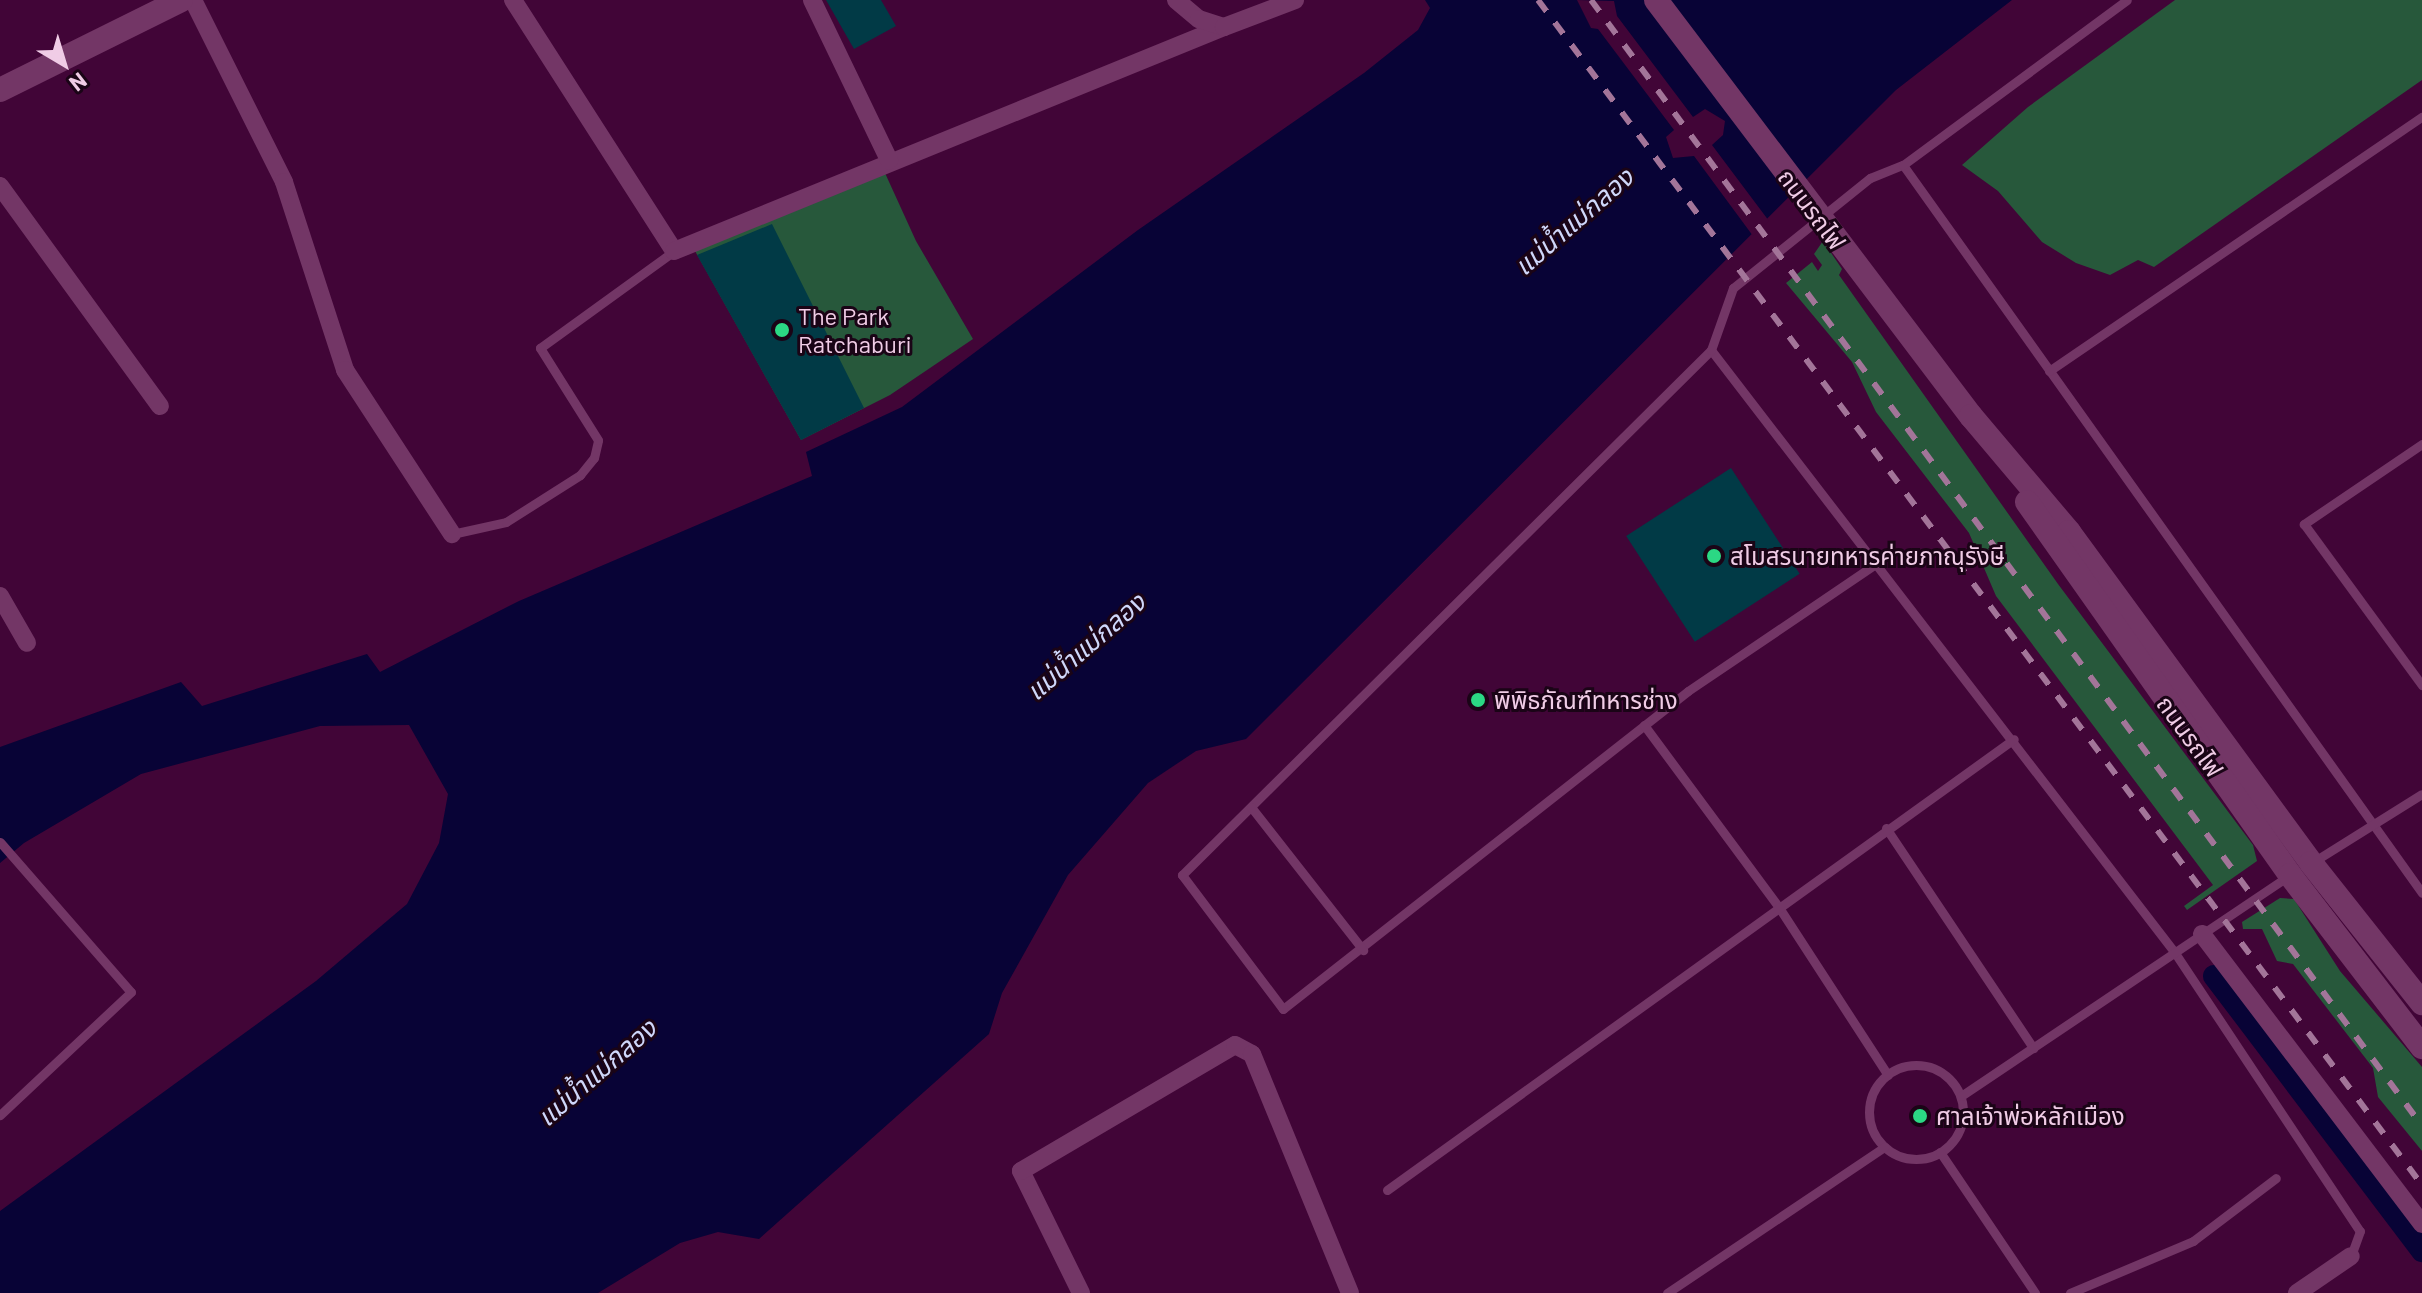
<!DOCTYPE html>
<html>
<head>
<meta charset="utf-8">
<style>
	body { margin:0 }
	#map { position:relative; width:2422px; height:1293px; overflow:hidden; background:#410537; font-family:Barlow,"Noto Sans Thai",sans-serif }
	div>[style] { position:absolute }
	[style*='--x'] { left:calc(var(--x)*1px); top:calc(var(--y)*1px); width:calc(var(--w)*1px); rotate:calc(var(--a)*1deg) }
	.green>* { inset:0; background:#27583b }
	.water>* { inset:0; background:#080336 }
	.pier>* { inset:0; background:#410537 }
	.canal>* { height:22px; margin:-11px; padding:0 11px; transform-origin:11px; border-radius:11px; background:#080336 }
	.building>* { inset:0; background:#013a46; transform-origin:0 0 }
	.service>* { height:9px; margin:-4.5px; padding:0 4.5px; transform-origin:4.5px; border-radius:4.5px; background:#733666 }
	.service>.ring { margin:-4.5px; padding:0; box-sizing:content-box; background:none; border:9px solid #733666; border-radius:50% }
	.minor>* { height:18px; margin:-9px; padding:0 9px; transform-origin:9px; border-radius:9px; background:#733666 }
	.secondary>* { height:24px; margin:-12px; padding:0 12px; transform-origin:12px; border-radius:12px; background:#733666 }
	.rail>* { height:6px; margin-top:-3px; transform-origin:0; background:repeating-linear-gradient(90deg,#a37599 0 14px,transparent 0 28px) }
	.dots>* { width:22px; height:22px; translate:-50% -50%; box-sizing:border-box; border:4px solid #1a0416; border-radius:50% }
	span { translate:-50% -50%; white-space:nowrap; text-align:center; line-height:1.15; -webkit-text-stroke:6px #1a0416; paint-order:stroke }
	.street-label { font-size:24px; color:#f0cce6 }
	.poi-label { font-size:24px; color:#f0cce6 }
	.left { translate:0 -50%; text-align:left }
	.water-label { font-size:26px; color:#cfd7fa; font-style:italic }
	.north { position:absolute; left:24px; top:24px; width:80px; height:80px; -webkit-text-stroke:6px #1a0416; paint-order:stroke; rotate:142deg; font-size:22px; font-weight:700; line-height:32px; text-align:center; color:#f0cce6 }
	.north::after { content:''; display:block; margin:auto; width:28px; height:36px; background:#f0cce6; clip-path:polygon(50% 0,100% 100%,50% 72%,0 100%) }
</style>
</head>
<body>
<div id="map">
	<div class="green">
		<i style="clip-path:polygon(2175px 0,2422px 0,2422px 80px,2154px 267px,2138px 260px,2110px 275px,2076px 263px,2042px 242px,1998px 191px,1962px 165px,2028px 107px)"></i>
		<i style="clip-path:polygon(885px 173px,916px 241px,973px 339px,890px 395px,801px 440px,695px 251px)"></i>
		<i style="clip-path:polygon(1823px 241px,1842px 269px,1839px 275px,2058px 584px,2253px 845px,2257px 861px,2187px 910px,2184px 906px,2213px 885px,1996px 596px,1969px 533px,1876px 412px,1852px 362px,1786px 283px,1812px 262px,1818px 271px,1822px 265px,1814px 254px)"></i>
		<i style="clip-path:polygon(2280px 898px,2294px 899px,2340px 971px,2422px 1067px,2422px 1151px,2378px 1097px,2373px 1068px,2293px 964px,2277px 961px,2262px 929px,2243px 929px,2242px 922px)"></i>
	</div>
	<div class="water">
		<i style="clip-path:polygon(1425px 0,2012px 0,1896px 90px,1246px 739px,1196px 751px,1148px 783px,1068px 875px,1002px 993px,989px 1034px,759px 1239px,718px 1232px,680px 1243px,598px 1293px,0 1293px,0 1211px,316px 981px,407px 904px,439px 843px,448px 794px,409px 725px,320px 726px,141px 774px,24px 843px,0 863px,0 747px,181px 682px,202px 706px,367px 654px,380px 672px,519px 601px,812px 476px,806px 452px,902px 407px,1138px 230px,1364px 73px,1418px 30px,1430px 8px)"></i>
	</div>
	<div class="pier">
		<i style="clip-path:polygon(1577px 0,1614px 1px,1617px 16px,1693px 117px,1705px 109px,1725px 121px,1723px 135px,1712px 145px,1769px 221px,1753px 236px,1694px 156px,1673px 158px,1666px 137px,1674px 130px,1598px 29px,1591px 28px)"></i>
	</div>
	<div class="canal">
		<i style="--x:2214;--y:976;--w:345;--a:52.9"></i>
	</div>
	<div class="building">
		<i style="clip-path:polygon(826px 0,881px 0,896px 26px,854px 49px)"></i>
		<i style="clip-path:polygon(772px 224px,864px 408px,801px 440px,697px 255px)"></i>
		<i style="left:1731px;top:468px;width:126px;height:125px;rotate:57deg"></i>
	</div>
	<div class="service">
		<i style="--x:1903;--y:165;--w:894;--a:54.51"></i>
		<i style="--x:1711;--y:350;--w:761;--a:52.42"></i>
		<i style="--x:2175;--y:953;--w:334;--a:56.4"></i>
		<i style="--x:2360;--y:1231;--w:27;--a:110"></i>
		<i style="--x:2049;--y:371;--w:451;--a:-34.3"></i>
		<i style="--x:2422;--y:444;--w:143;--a:145.9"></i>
		<i style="--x:2304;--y:524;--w:200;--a:53.8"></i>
		<i style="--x:452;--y:534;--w:55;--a:-12.5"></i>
		<i style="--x:506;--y:522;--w:88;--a:-32.4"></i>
		<i style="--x:580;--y:475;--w:22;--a:-51"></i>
		<i style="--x:594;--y:458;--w:18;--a:-77"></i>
		<i style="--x:598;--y:440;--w:109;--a:-122.2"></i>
		<i style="--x:540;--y:348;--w:165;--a:-35.9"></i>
		<i style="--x:1874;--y:565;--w:225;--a:145.9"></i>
		<i style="--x:1688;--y:691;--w:515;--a:141.86"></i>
		<i style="--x:1283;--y:1009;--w:168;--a:-127"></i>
		<i style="--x:1182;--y:875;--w:745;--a:-44.78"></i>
		<i style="--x:1711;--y:350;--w:66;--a:-70.5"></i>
		<i style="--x:1733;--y:288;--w:176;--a:-38.8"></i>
		<i style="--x:1870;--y:178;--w:35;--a:-22"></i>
		<i style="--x:1903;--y:165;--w:278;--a:-36.4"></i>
		<i style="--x:1644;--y:725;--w:229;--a:53.5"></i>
		<i style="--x:1780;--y:909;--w:198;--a:57"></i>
		<i style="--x:1251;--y:807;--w:182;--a:51.9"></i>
		<i style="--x:1886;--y:828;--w:265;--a:56.2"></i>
		<i style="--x:0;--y:842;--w:199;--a:48.9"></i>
		<i style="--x:131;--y:992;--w:180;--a:136.8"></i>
		<i style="--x:2313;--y:862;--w:128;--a:-32"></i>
		<i class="ring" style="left:1869px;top:1065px;width:85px;height:85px"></i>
		<i style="--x:1961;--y:1096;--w:396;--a:-33.9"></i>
		<i style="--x:1940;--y:1152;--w:170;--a:56"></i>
		<i style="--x:1387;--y:1190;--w:772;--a:-35.73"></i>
		<i style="--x:1667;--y:1293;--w:262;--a:-33.9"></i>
		<i style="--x:2070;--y:1293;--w:134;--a:-22.9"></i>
		<i style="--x:2193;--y:1241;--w:104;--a:-37.2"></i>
	</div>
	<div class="minor">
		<i style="--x:193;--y:0;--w:203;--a:63.4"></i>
		<i style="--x:284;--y:182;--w:198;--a:72"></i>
		<i style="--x:345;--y:370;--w:196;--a:56.9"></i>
		<i style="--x:513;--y:0;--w:298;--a:57.3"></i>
		<i style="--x:674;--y:251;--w:594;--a:-22.16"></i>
		<i style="--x:812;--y:0;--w:178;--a:64.3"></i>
		<i style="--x:1176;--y:0;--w:30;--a:40"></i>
		<i style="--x:1199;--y:19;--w:26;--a:18"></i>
		<i style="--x:1224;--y:27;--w:76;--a:-20.8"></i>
		<i style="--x:0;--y:186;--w:272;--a:54"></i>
		<i style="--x:0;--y:596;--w:54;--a:60.1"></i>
		<i style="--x:2202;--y:934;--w:364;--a:52.8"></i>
		<i style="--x:1081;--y:1293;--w:136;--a:-116.2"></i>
		<i style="--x:1021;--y:1171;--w:248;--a:-30.5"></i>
		<i style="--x:1235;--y:1045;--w:19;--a:28"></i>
		<i style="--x:1252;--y:1054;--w:258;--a:67.7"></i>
		<i style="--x:2297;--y:1293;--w:65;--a:-34.4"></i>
	</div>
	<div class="secondary">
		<i style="--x:1656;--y:0;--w:522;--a:52.87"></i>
		<i style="--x:1971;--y:416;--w:152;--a:49.8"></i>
		<i style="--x:2069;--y:532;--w:410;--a:53.8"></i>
		<i style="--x:2311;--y:863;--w:179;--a:51.6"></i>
		<i style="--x:0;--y:90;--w:202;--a:-26.4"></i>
		<i style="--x:2027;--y:502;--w:456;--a:54.8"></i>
		<i style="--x:2290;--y:875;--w:217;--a:52.5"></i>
	</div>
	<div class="rail">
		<i style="--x:1538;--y:0;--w:1478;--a:53.28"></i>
		<i style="--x:1591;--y:0;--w:1399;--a:53.57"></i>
	</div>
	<div class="dots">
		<i style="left:782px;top:330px;background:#2bd884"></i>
		<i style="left:1714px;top:556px;background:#2bd884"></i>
		<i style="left:1478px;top:700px;background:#2bd884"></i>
		<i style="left:1920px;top:1116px;background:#2bd884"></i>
	</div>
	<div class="street-label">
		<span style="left:1812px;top:209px;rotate:53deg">ถนนรถไฟ</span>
		<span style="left:2190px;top:736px;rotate:54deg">ถนนรถไฟ</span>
	</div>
	<div class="poi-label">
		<span class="left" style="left:798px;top:330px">The Park<br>Ratchaburi</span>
		<span class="left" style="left:1730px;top:556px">สโมสรนายทหารค่ายภาณุรังษี</span>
		<span class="left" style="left:1494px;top:700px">พิพิธภัณฑ์ทหารช่าง</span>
		<span class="left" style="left:1936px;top:1116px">ศาลเจ้าพ่อหลักเมือง</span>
	</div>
	<div class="water-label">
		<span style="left:1573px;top:221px;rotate:-41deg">แม่น้ำแม่กลอง</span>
		<span style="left:1085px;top:646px;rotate:-41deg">แม่น้ำแม่กลอง</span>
		<span style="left:596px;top:1072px;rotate:-41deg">แม่น้ำแม่กลอง</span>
	</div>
	<div class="north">N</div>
</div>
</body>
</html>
